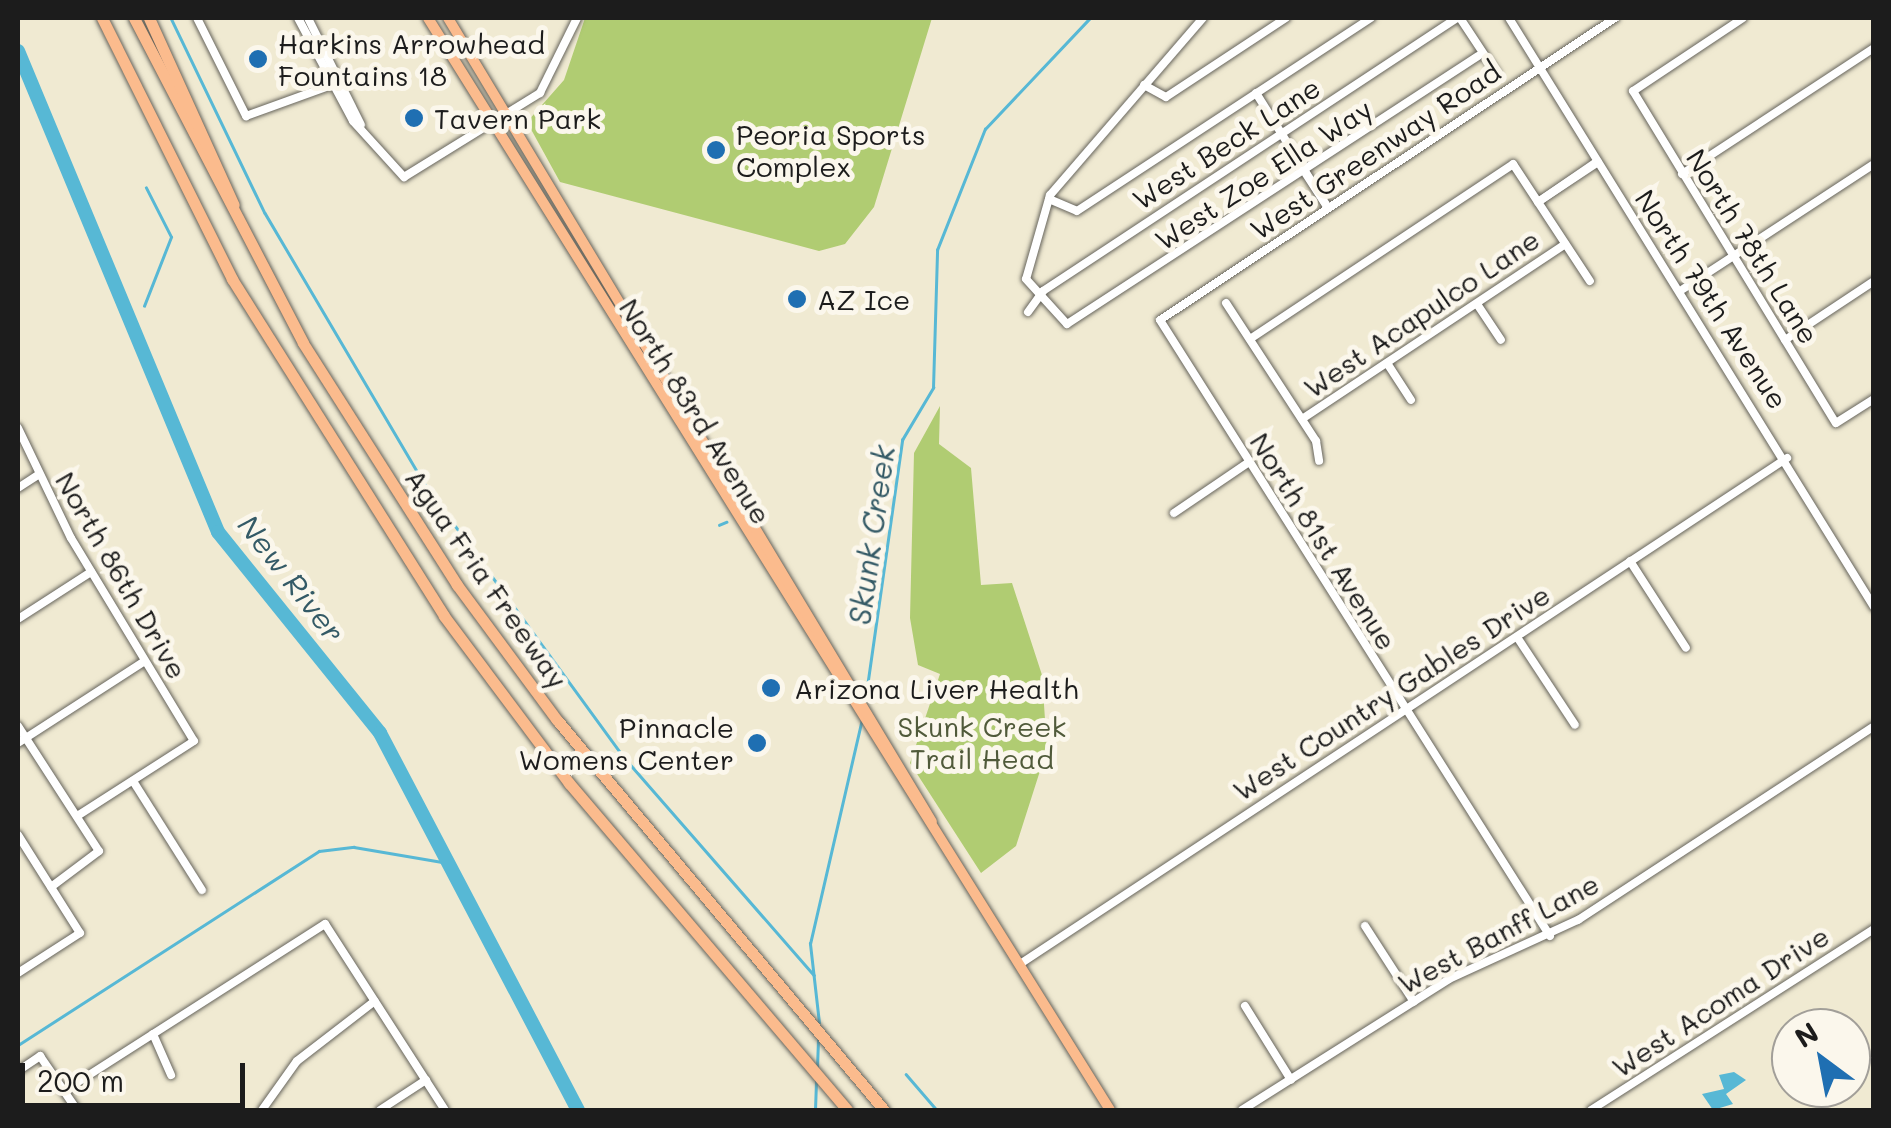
<!DOCTYPE html>
<html>
<head>
<meta charset="utf-8">
<style>
	body { margin:0 }
	#map { position:relative; width:1891px; height:1128px; overflow:hidden; background:#f0ead2; font-family:Mali,sans-serif }
	div>[style] { position:absolute }
	[style*='--x'] { left:calc(var(--x)*1px); top:calc(var(--y)*1px); width:calc(var(--w)*1px); rotate:calc(var(--a)*1deg) }
	.green>* { inset:0; background:#b0cc72 }
	.water>* { inset:0; background:#57b8d5 }
	.stream>* { height:2.5px; margin:-1.25px; padding:0 1.25px; transform-origin:1.25px; border-radius:1.25px; background:#57b8d5 }
	.river>* { height:14px; margin:-7px; padding:0 7px; transform-origin:7px; border-radius:7px; background:#57b8d5 }
	.roads { filter:drop-shadow(0 0 2px #66645c) drop-shadow(0 0 2px #66645c) }
	.minor>* { height:8px; margin:-4px; padding:0 4px; transform-origin:4px; border-radius:4px; background:#fff }
	.major>* { height:10px; margin:-5px; padding:0 5px; transform-origin:5px; border-radius:5px; background:#fbbb8d }
	.highway>* { height:11px; margin:-5.5px; padding:0 5.5px; transform-origin:5.5px; border-radius:5.5px; background:#fbbb8d }
	.dots>* { width:28px; height:28px; translate:-50% -50%; box-sizing:border-box; border:5px solid #fbf7ec; border-radius:50% }
	span { translate:-50% -50%; white-space:nowrap; text-align:center; line-height:1.15; -webkit-text-stroke:10px #fbf7ec; paint-order:stroke }
	.poi-label { font-size:28px; color:#1c1c1c }
	.left { translate:0 -50%; text-align:left }
	.right { translate:-100% -50%; text-align:right }
	.street-label { font-size:28px; color:#1c1c1c }
	.park-label { font-size:28px; color:#505a3a }
	.water-label { font-size:30px; color:#345a66; font-style:italic }
	.frame { position:absolute; inset:0; border:20px solid #1c1c1c; pointer-events:none }
	.north { position:absolute; left:1771px; top:1008px; width:100px; height:100px; box-sizing:border-box; background:#fbf7ec; border:2px solid #a29f99; border-radius:50%; rotate:328deg; font-size:28px; font-weight:700; line-height:40px; text-align:center; color:#1c1c1c }
	.north::after { content:''; display:block; margin:auto; width:35px; height:45px; background:#1f6fb2; clip-path:polygon(50% 0,100% 100%,50% 72%,0 100%) }
	.scale { position:absolute; left:20px; top:1063px; width:225px; height:45px; box-sizing:border-box; border:5px solid #1c1c1c; border-top:0; padding-left:12px; font-size:30px; line-height:35px; white-space:nowrap; color:#1c1c1c; -webkit-text-stroke:8px #fbf7ec; paint-order:stroke }
</style>
</head>
<body>
<div id="map">
	<div class="green">
		<i style="clip-path:polygon(585px 18px,932px 18px,874px 207px,845px 244px,819px 251px,560px 182px,527px 122px,564px 80px)"></i>
		<i style="clip-path:polygon(940px 406px,939px 444px,971px 468px,981px 585px,1012px 583px,1042px 675px,1047px 749px,1016px 846px,981px 873px,910px 763px,940px 674px,918px 665px,910px 618px,914px 453px)"></i>
	</div>
	<div class="water">
		<i style="clip-path:polygon(1734px 1072px,1746px 1080px,1726px 1094px,1733px 1104px,1713px 1110px,1702px 1094px,1724px 1089px,1719px 1075px)"></i>
	</div>
	<div class="stream">
		<i style="--x:171;--y:18;--w:216;--a:64.3"></i>
		<i style="--x:265;--y:213;--w:313;--a:59.5"></i>
		<i style="--x:424;--y:483;--w:336;--a:53.9"></i>
		<i style="--x:622;--y:755;--w:292;--a:48.9"></i>
		<i style="--x:144;--y:306;--w:74;--a:-68.6"></i>
		<i style="--x:171;--y:237;--w:55;--a:-117"></i>
		<i style="--x:719;--y:525;--w:8;--a:-23"></i>
		<i style="--x:865;--y:701;--w:264;--a:-81.9"></i>
		<i style="--x:902;--y:440;--w:61;--a:-59.2"></i>
		<i style="--x:933;--y:388;--w:138;--a:-88.3"></i>
		<i style="--x:937;--y:250;--w:130;--a:-68.4"></i>
		<i style="--x:985;--y:129;--w:153;--a:-46.6"></i>
		<i style="--x:819;--y:1023;--w:80;--a:-96.5"></i>
		<i style="--x:810;--y:944;--w:231;--a:-77"></i>
		<i style="--x:18;--y:1045;--w:358;--a:-32.8"></i>
		<i style="--x:319;--y:851;--w:35;--a:-7"></i>
		<i style="--x:354;--y:847;--w:95;--a:9.7"></i>
		<i style="--x:817;--y:1068;--w:27;--a:-88"></i>
		<i style="--x:906;--y:1074;--w:48;--a:49.3"></i>
		<i style="--x:815;--y:1110;--w:29;--a:-88"></i>
	</div>
	<div class="river">
		<i style="--x:18;--y:51;--w:521;--a:67.42"></i>
		<i style="--x:218;--y:532;--w:258;--a:51.1"></i>
		<i style="--x:380;--y:733;--w:426;--a:62.3"></i>
	</div>
	<div class="roads">
		<div class="minor">
			<i style="--x:197;--y:18;--w:110;--a:63.4"></i>
			<i style="--x:246;--y:116;--w:100;--a:-19.9"></i>
			<i style="--x:298;--y:18;--w:117;--a:61.9"></i>
			<i style="--x:353;--y:121;--w:76;--a:47.7"></i>
			<i style="--x:404;--y:177;--w:160;--a:-31.7"></i>
			<i style="--x:540;--y:93;--w:84;--a:-63.7"></i>
			<i style="--x:308;--y:18;--w:119;--a:63.6"></i>
			<i style="--x:1203;--y:18;--w:234;--a:130.8"></i>
			<i style="--x:1050;--y:195;--w:87;--a:105.9"></i>
			<i style="--x:1026;--y:279;--w:61;--a:47.7"></i>
			<i style="--x:1067;--y:324;--w:491;--a:-33.1"></i>
			<i style="--x:1460;--y:18;--w:67;--a:56.5"></i>
			<i style="--x:1509;--y:18;--w:693;--a:58.21"></i>
			<i style="--x:1743;--y:18;--w:132;--a:146.4"></i>
			<i style="--x:1633;--y:91;--w:389;--a:58.6"></i>
			<i style="--x:1836;--y:423;--w:45;--a:-32.3"></i>
			<i style="--x:1144;--y:85;--w:25;--a:29"></i>
			<i style="--x:1166;--y:97;--w:144;--a:-33.4"></i>
			<i style="--x:1256;--y:93;--w:136;--a:57.9"></i>
			<i style="--x:1306;--y:174;--w:40;--a:57.1"></i>
			<i style="--x:1682;--y:174;--w:230;--a:-33.3"></i>
			<i style="--x:1049;--y:199;--w:30;--a:23"></i>
			<i style="--x:1077;--y:211;--w:352;--a:-33.3"></i>
			<i style="--x:1538;--y:202;--w:72;--a:-33.7"></i>
			<i style="--x:1538;--y:202;--w:69;--a:-34.4"></i>
			<i style="--x:1683;--y:289;--w:228;--a:-33.2"></i>
			<i style="--x:1226;--y:303;--w:165;--a:56.9"></i>
			<i style="--x:1316;--y:441;--w:20;--a:81"></i>
			<i style="--x:1477;--y:304;--w:43;--a:56.3"></i>
			<i style="--x:1028;--y:312;--w:26;--a:-54"></i>
			<i style="--x:1043;--y:291;--w:496;--a:-33.4"></i>
			<i style="--x:1250;--y:339;--w:316;--a:-33.6"></i>
			<i style="--x:1513;--y:164;--w:140;--a:56.7"></i>
			<i style="--x:1785;--y:340;--w:107;--a:-33.5"></i>
			<i style="--x:1387;--y:363;--w:44;--a:57"></i>
			<i style="--x:1302;--y:419;--w:316;--a:-33.6"></i>
			<i style="--x:18;--y:428;--w:122;--a:64.3"></i>
			<i style="--x:71;--y:538;--w:237;--a:58.8"></i>
			<i style="--x:194;--y:741;--w:139;--a:147.3"></i>
			<i style="--x:18;--y:488;--w:24;--a:-33"></i>
			<i style="--x:1174;--y:513;--w:91;--a:-34.2"></i>
			<i style="--x:1630;--y:561;--w:103;--a:57.2"></i>
			<i style="--x:18;--y:619;--w:87;--a:-32.8"></i>
			<i style="--x:1517;--y:637;--w:105;--a:56.6"></i>
			<i style="--x:18;--y:726;--w:149;--a:57.1"></i>
			<i style="--x:99;--y:851;--w:60;--a:143.1"></i>
			<i style="--x:18;--y:743;--w:149;--a:-32.9"></i>
			<i style="--x:133;--y:781;--w:129;--a:57.7"></i>
			<i style="--x:18;--y:835;--w:116;--a:57.7"></i>
			<i style="--x:80;--y:933;--w:74;--a:147.2"></i>
			<i style="--x:1365;--y:926;--w:90;--a:57.2"></i>
			<i style="--x:1550;--y:936;--w:729;--a:-122.34"></i>
			<i style="--x:1160;--y:320;--w:546;--a:-33.57"></i>
			<i style="--x:1020;--y:964;--w:919;--a:-33.41"></i>
			<i style="--x:1245;--y:1006;--w:87;--a:58.1"></i>
			<i style="--x:153;--y:1034;--w:45;--a:66.3"></i>
			<i style="--x:18;--y:1071;--w:27;--a:-34"></i>
			<i style="--x:40;--y:1056;--w:65;--a:55.6"></i>
			<i style="--x:64;--y:1091;--w:310;--a:-32.6"></i>
			<i style="--x:325;--y:924;--w:221;--a:57.2"></i>
			<i style="--x:262;--y:1110;--w:60;--a:-54.5"></i>
			<i style="--x:297;--y:1061;--w:98;--a:-37.6"></i>
			<i style="--x:380;--y:1110;--w:55;--a:-33.1"></i>
			<i style="--x:1242;--y:1110;--w:245;--a:-32.3"></i>
			<i style="--x:1449;--y:979;--w:142;--a:-24.6"></i>
			<i style="--x:1578;--y:920;--w:354;--a:-33.2"></i>
			<i style="--x:1591;--y:1110;--w:336;--a:-32.6"></i>
		</div>
		<div class="major">
			<i style="--x:428;--y:18;--w:1287;--a:58.01"></i>
			<i style="--x:448;--y:18;--w:938;--a:58.95"></i>
		</div>
		<div class="highway">
			<i style="--x:102;--y:18;--w:292;--a:63.5"></i>
			<i style="--x:232;--y:279;--w:398;--a:57.8"></i>
			<i style="--x:444;--y:616;--w:209;--a:53.2"></i>
			<i style="--x:569;--y:783;--w:429;--a:49.6"></i>
			<i style="--x:134;--y:18;--w:366;--a:62.5"></i>
			<i style="--x:303;--y:343;--w:287;--a:57.5"></i>
			<i style="--x:457;--y:585;--w:168;--a:53.5"></i>
			<i style="--x:557;--y:720;--w:509;--a:50.02"></i>
			<i style="--x:149;--y:18;--w:205;--a:65.6"></i>
		</div>
	</div>
	<div class="dots">
		<i style="left:258px;top:59px;background:#1f6fb2"></i>
		<i style="left:414px;top:118px;background:#1f6fb2"></i>
		<i style="left:716px;top:150px;background:#1f6fb2"></i>
		<i style="left:797px;top:299px;background:#1f6fb2"></i>
		<i style="left:771px;top:688px;background:#1f6fb2"></i>
		<i style="left:757px;top:743px;background:#1f6fb2"></i>
	</div>
	<div class="poi-label">
		<span class="left" style="left:278px;top:59px">Harkins Arrowhead<br>Fountains 18</span>
		<span class="left" style="left:434px;top:118px">Tavern Park</span>
		<span class="left" style="left:736px;top:150px">Peoria Sports<br>Complex</span>
		<span class="left" style="left:817px;top:299px">AZ Ice</span>
		<span class="left" style="left:794px;top:688px">Arizona Liver Health</span>
		<span class="right" style="left:734px;top:743px">Pinnacle<br>Womens Center</span>
	</div>
	<div class="street-label">
		<span style="left:1226px;top:143px;rotate:-33deg">West Beck Lane</span>
		<span style="left:1375px;top:150px;rotate:-34deg">West Greenway Road</span>
		<span style="left:1263px;top:174px;rotate:-33deg">West Zoe Ella Way</span>
		<span style="left:1753px;top:246px;rotate:58deg">North 78th Lane</span>
		<span style="left:1712px;top:299px;rotate:57deg">North 79th Avenue</span>
		<span style="left:1421px;top:313px;rotate:-34deg">West Acapulco Lane</span>
		<span style="left:696px;top:411px;rotate:58deg">North 83rd Avenue</span>
		<span style="left:1324px;top:541px;rotate:58deg">North 81st Avenue</span>
		<span style="left:122px;top:575px;rotate:60deg">North 86th Drive</span>
		<span style="left:487px;top:578px;rotate:55deg">Agua Fria Freeway</span>
		<span style="left:1391px;top:692px;rotate:-33deg">West Country Gables Drive</span>
		<span style="left:1498px;top:933px;rotate:-28deg">West Banff Lane</span>
		<span style="left:1720px;top:1001px;rotate:-33deg">West Acoma Drive</span>
	</div>
	<div class="park-label">
		<span style="left:982px;top:742px">Skunk Creek<br>Trail Head</span>
	</div>
	<div class="water-label">
		<span style="left:871px;top:535px;rotate:-82deg">Skunk Creek</span>
		<span style="left:292px;top:578px;rotate:52deg">New River</span>
	</div>
	<div class="frame"></div>
	<div class="north">N</div>
	<div class="scale">200 m</div>
</div>
</body>
</html>
